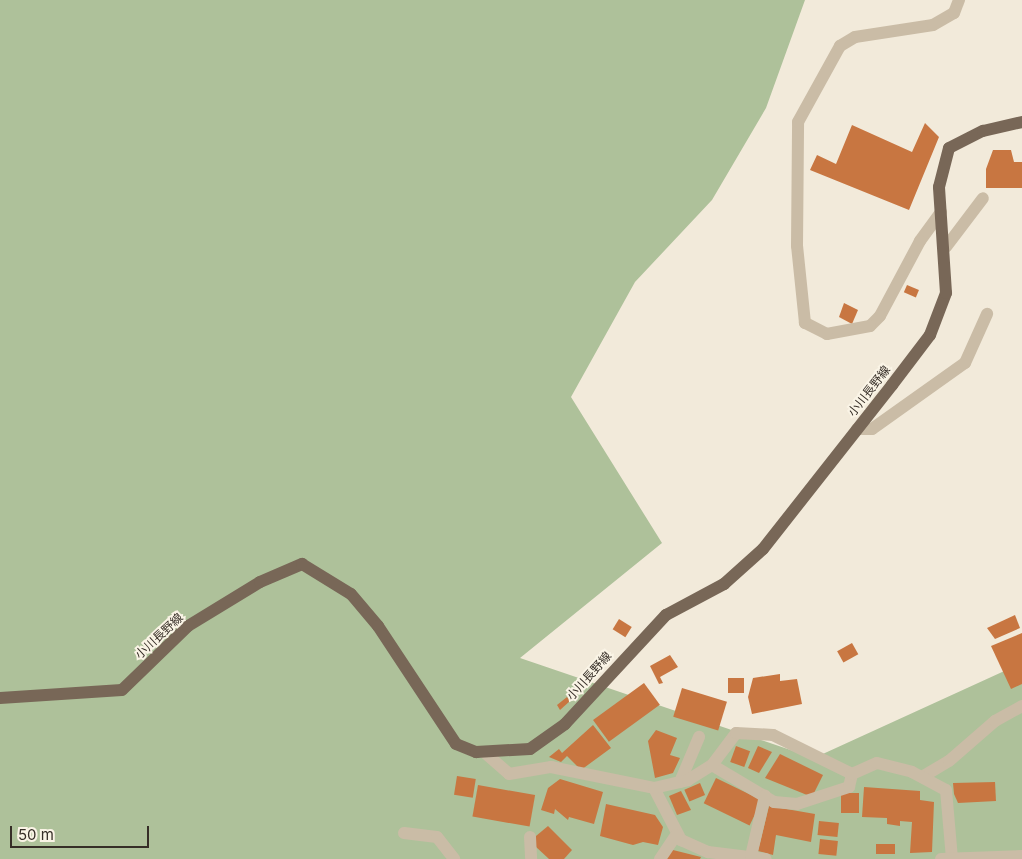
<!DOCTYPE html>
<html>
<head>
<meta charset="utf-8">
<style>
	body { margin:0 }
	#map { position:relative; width:1022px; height:859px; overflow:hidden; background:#f2eada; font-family:Inter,"Noto Sans JP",sans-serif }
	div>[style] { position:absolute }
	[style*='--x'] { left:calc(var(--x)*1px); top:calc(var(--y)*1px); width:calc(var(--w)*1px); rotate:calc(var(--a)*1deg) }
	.green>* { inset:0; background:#aec19a }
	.building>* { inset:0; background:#c87641; transform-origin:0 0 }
	.minor>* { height:12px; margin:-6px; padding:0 6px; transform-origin:6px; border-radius:6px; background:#cabca6 }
	.major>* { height:12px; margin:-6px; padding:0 6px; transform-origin:6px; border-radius:6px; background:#786757 }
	span { translate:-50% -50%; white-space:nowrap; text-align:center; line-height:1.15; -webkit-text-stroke:4px #faf4e6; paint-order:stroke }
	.street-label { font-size:12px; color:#362e27 }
	.scale { position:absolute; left:10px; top:826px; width:139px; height:22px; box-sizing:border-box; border:2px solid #362e27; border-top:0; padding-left:6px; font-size:15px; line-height:18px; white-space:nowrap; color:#362e27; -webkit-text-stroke:4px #faf4e6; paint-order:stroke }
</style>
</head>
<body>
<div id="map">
	<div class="green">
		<i style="clip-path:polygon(0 0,805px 0,766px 108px,712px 200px,635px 282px,571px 397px,662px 543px,520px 658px,814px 758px,1022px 663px,1022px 859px,0 859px)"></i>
	</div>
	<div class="building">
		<i style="clip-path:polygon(925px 123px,939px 137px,909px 210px,810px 170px,817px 155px,836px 164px,852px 125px,912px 152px)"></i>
		<i style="clip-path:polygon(993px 150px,1011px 150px,1014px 162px,1022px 162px,1022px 188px,986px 188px,986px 169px)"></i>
		<i style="left:907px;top:285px;width:13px;height:8px;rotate:23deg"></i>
		<i style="clip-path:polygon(844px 303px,858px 310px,852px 324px,839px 317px)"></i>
		<i style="clip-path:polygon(1015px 615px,1020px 628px,995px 639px,987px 628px)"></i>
		<i style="left:619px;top:619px;width:15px;height:12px;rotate:32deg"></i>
		<i style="clip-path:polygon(1022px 633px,1022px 684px,1011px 689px,991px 646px)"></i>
		<i style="left:852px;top:643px;width:13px;height:17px;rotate:61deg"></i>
		<i style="clip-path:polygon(670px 655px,678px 667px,660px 677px,663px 683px,659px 684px,650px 666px)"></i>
		<i style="clip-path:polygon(780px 674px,780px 681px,797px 679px,802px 704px,752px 714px,748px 697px,753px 678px)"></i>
		<i style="left:728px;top:678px;width:16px;height:15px"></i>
		<i style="left:644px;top:683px;width:27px;height:63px;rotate:54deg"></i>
		<i style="left:682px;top:688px;width:47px;height:30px;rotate:17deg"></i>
		<i style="clip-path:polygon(567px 697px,570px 701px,560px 710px,557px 705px)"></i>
		<i style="clip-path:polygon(593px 725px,611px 748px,581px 770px,567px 756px,561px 762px,549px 757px,559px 749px,562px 753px)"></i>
		<i style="clip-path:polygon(656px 730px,677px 738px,670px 755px,680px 758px,673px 773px,655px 778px,648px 741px)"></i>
		<i style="left:736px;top:746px;width:15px;height:17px;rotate:20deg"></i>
		<i style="clip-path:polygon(758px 746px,772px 752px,759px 773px,748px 768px)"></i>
		<i style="clip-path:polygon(780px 754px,823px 775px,812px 797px,765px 778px)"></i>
		<i style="left:457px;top:776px;width:19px;height:19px;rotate:9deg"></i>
		<i style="left:716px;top:778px;width:51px;height:28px;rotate:26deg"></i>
		<i style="clip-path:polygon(560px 779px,603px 792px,594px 824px,569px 817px,568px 820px,555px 809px,554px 814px,541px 810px,548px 788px)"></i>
		<i style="clip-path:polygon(995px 782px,996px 801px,958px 803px,954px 794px,953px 783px)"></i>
		<i style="left:700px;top:783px;width:13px;height:17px;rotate:67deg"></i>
		<i style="left:478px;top:785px;width:58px;height:32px;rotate:10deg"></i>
		<i style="clip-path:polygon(864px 787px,920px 791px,920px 800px,934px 802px,932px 852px,910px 853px,912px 822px,900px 821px,900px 826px,887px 824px,887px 818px,862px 817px)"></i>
		<i style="clip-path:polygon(681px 791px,691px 810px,677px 815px,669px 796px)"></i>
		<i style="left:859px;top:793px;width:20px;height:18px;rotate:90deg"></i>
		<i style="clip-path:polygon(606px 804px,655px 815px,663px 827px,658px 845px,643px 842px,633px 845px,600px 836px)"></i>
		<i style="clip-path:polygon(769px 806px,815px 814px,811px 842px,776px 835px,773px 855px,758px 851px)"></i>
		<i style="left:819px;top:821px;width:20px;height:14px;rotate:6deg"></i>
		<i style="clip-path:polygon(548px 826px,572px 850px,564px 859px,549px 859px,535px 846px,536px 836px)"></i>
		<i style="left:820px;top:839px;width:18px;height:15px;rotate:6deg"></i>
		<i style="left:876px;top:844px;width:19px;height:10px"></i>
		<i style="clip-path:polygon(669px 849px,701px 857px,700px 859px,665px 859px)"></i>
	</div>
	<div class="minor">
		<i style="--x:941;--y:212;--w:36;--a:126"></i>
		<i style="--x:920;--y:241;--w:85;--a:118.1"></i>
		<i style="--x:880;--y:316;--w:14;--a:135"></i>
		<i style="--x:870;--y:326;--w:44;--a:169.5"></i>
		<i style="--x:827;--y:334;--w:25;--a:-153"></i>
		<i style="--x:805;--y:323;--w:77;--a:-95.9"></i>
		<i style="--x:797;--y:246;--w:124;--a:-89.5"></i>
		<i style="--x:798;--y:122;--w:87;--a:-61.1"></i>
		<i style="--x:840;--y:46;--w:17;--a:-31"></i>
		<i style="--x:855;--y:37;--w:79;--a:-8.7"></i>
		<i style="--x:933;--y:25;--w:24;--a:-30"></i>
		<i style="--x:954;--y:13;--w:14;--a:-69"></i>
		<i style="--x:946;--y:247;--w:61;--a:-52.9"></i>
		<i style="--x:857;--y:429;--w:15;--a:0"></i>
		<i style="--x:872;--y:429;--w:114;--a:-35.4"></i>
		<i style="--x:965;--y:363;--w:54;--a:-65.8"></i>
		<i style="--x:484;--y:752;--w:33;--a:41"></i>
		<i style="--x:509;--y:774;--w:43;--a:-9.5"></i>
		<i style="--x:551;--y:767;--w:105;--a:11.5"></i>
		<i style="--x:654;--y:788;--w:59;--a:62.6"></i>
		<i style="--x:681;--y:840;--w:30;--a:24"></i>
		<i style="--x:708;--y:852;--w:58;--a:6.9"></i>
		<i style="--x:712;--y:765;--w:72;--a:30.8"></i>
		<i style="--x:774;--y:802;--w:23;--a:5"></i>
		<i style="--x:797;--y:804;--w:55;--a:-18.1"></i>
		<i style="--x:849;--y:787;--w:13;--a:-77"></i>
		<i style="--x:922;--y:777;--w:31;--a:-31"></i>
		<i style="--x:949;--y:761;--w:61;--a:-41"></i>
		<i style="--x:995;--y:721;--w:31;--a:-29"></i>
		<i style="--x:680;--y:782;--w:49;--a:-67.1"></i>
		<i style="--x:654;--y:788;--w:35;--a:-13"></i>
		<i style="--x:688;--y:780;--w:28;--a:-32"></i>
		<i style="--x:712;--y:765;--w:40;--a:-53"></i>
		<i style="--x:736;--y:733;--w:37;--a:3"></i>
		<i style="--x:773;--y:735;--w:88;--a:26.3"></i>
		<i style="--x:852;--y:774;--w:27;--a:-24"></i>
		<i style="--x:877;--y:763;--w:36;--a:14"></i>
		<i style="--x:912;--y:772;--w:38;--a:28"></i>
		<i style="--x:946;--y:790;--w:69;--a:85"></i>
		<i style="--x:404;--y:833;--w:33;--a:7"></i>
		<i style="--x:437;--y:837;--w:28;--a:52"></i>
		<i style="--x:530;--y:837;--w:22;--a:87"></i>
		<i style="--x:751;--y:856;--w:62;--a:-76.9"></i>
		<i style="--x:660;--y:859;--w:29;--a:-56"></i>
		<i style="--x:941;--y:859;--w:81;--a:-2.1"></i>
	</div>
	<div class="major">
		<i style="--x:0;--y:698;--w:122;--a:-3.8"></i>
		<i style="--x:122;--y:690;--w:92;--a:-44.1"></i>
		<i style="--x:188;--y:626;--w:84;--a:-31.4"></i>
		<i style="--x:260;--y:582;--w:46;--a:-23.2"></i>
		<i style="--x:302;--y:564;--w:57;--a:31.5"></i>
		<i style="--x:351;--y:594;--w:42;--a:49.8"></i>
		<i style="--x:378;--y:626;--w:141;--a:56.5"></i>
		<i style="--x:456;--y:744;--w:22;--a:22"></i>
		<i style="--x:476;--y:752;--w:54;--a:-3.2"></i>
		<i style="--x:530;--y:749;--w:43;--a:-35.5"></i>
		<i style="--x:565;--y:724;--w:149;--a:-47.2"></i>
		<i style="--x:666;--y:615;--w:66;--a:-28.1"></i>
		<i style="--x:724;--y:584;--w:52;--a:-41.9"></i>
		<i style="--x:763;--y:549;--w:209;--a:-51.8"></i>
		<i style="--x:892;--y:385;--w:63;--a:-52.8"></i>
		<i style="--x:930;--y:335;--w:45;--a:-69.1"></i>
		<i style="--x:946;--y:293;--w:106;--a:-93.8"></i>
		<i style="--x:939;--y:187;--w:40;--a:-75.6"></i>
		<i style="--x:949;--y:148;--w:38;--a:-27"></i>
		<i style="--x:983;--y:131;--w:40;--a:-13"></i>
	</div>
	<div class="street-label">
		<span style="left:869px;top:391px;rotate:-52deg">小川長野線</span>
		<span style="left:159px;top:636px;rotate:-43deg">小川長野線</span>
		<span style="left:589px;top:676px;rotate:-48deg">小川長野線</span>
	</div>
	<div class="scale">50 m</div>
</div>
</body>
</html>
